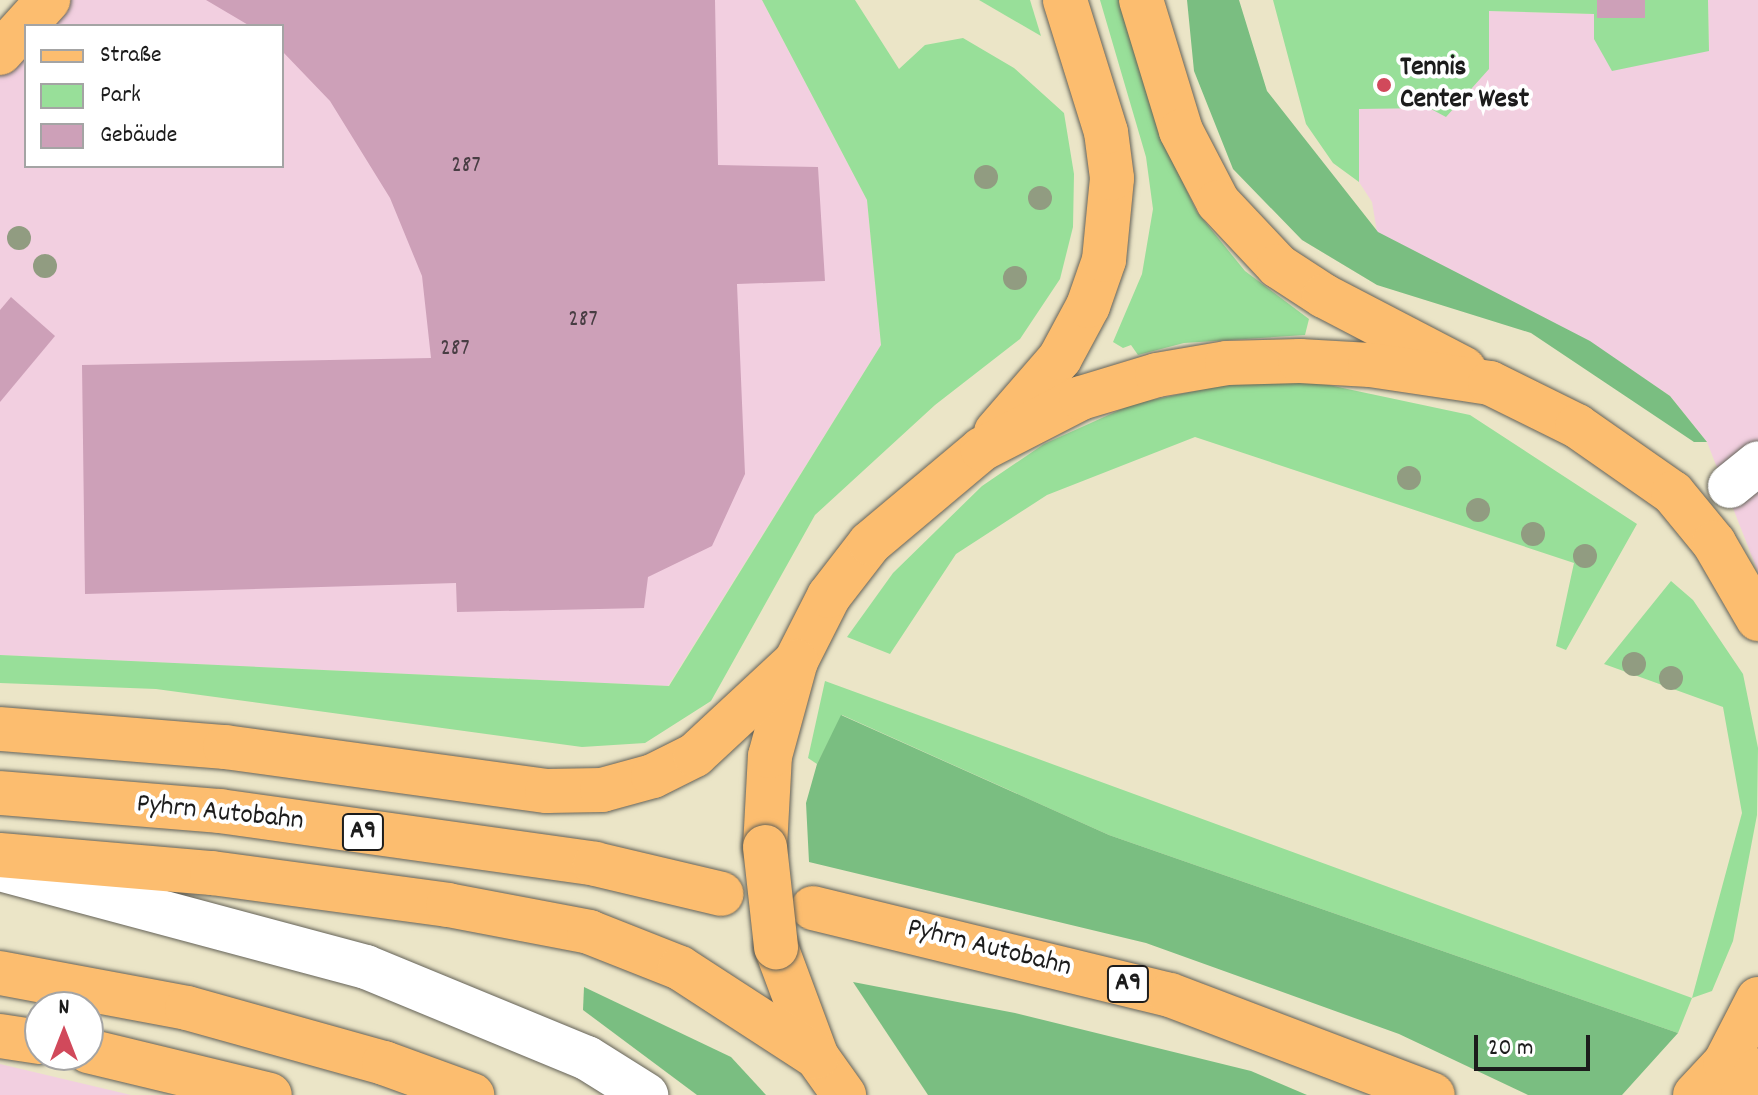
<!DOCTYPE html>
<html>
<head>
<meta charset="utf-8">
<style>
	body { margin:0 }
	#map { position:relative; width:1758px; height:1095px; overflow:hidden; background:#ebe5c7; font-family:Dekko,sans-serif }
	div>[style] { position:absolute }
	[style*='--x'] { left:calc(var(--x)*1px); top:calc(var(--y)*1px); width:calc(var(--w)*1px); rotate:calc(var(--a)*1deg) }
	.built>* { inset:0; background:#f2cfe0 }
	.green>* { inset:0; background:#98df99 }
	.forest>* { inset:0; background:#7abe81 }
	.building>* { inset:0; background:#cda0b8; transform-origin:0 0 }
	.roads { filter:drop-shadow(0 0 2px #646258) drop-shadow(0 0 2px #646258) }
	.minor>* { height:44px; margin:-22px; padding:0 22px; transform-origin:22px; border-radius:22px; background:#fff }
	.major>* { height:44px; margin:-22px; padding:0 22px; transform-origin:22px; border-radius:22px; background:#fcbd6f }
	.highway>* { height:44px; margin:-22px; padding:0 22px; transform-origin:22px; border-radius:22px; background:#fcbd6f }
	.bridges { filter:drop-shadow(0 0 2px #646258) drop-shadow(0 0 2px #646258) }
	.major-bridge>* { height:44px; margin:-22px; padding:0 22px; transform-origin:22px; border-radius:22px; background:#fcbd6f }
	.trees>* { width:24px; height:24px; margin:-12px; border-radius:50%; background:#919c81 }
	.dots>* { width:22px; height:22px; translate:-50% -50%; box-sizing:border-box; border:4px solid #fff; border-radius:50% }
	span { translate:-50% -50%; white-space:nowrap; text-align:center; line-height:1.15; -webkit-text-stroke:8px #fff; paint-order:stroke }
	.number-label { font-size:24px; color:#483d43 }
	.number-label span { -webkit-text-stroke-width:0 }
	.shield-label span { padding:2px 6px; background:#fff; border:2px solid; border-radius:6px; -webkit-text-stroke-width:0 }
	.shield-label { font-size:26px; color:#1c1c1c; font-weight:700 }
	.poi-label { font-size:28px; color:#1c1c1c; font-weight:700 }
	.left { translate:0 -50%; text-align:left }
	.street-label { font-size:28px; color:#1c1c1c }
	.legend { position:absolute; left:24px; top:24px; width:260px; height:144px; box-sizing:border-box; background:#fff; border:2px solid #a4a4a4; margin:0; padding:10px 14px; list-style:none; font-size:24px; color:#1c1c1c }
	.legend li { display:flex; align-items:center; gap:16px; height:40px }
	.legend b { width:40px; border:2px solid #a4a4a4 }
	.north { position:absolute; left:24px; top:991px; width:80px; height:80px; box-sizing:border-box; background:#fff; border:2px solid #a4a4a4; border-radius:50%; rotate:0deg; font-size:22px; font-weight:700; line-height:32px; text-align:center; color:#1c1c1c }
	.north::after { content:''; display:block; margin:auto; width:28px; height:36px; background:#d1495b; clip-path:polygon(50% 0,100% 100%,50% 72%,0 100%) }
	.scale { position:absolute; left:1474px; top:1035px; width:116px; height:36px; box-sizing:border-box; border:4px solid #1c1c1c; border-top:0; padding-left:10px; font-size:24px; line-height:28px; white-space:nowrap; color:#1c1c1c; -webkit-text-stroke:6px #fff; paint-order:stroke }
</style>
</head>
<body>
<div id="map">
	<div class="built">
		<i style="clip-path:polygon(evenodd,46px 0,762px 0,867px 200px,881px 345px,668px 686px,0 655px,0 52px,46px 0,26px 26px,282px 26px,282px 166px,26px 166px,26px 26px)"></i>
		<i style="clip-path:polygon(1708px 0,1758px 0,1758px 572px,1707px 442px,1670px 396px,1589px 341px,1377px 232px,1372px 202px,1359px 182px,1359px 108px,1429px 108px,1489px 69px,1488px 11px,1594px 14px,1594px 39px,1709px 51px)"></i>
		<i style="clip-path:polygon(0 1064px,131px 1095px,0 1095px)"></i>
	</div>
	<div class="green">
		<i style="clip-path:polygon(762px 0,855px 0,899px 69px,925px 45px,963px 38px,1014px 68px,1064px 113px,1074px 174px,1073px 227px,1060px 279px,1020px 339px,935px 405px,815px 515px,711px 701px,645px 743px,582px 747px,156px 689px,0 683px,0 655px,669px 686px,881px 345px,867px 200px)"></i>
		<i style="clip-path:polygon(979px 0,1030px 0,1041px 36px)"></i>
		<i style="clip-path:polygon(1100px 0,1120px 0,1174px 164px,1197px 212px,1245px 271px,1309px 319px,1305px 335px,1184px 343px,1138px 355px,1131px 345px,1123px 348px,1113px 342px,1142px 274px,1153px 209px,1146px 157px)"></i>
		<i style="clip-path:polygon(1273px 0,1708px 0,1709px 51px,1612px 71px,1594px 39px,1594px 14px,1489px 11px,1489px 69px,1446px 117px,1429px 108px,1359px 109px,1359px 182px,1333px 163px,1306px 124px)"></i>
		<i style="clip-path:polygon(1305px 380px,1470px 415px,1637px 524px,1566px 650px,1556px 646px,1574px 563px,1195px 437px,1047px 495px,956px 554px,890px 654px,847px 637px,893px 573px,982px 486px,1044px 444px,1133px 404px,1219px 386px)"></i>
		<i style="clip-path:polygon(1671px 581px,1693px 600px,1743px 674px,1758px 748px,1757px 815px,1733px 941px,1712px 991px,1692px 998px,1678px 1033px,1109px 835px,842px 715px,817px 764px,808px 758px,825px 681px,1692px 998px,1742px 813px,1723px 707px,1604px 664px)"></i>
	</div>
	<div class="forest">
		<i style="clip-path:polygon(1187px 0,1239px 0,1267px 91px,1378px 232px,1590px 341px,1670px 396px,1707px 442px,1694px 442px,1531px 333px,1377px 285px,1302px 240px,1233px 169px,1194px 71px)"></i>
		<i style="clip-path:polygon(841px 715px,1109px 835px,1678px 1033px,1622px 1095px,1528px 1095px,1399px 1034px,1146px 943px,809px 862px,806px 803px,817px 764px)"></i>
		<i style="clip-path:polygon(853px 982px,1015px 1013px,1251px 1071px,1307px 1095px,928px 1095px)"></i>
		<i style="clip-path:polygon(584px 987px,731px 1057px,766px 1095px,697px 1095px,583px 1010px)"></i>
	</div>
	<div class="building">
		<i style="clip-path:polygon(206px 0,715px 0,718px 165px,818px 167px,825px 281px,737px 284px,745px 474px,712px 546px,648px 577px,644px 608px,457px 612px,456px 583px,85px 594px,82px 365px,431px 358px,422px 276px,390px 198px,330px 101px,282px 51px,282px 26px,250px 26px)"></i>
		<i style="left:1597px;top:0;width:48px;height:18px"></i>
		<i style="clip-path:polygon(11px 297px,55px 336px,0 402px,0 310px)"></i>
	</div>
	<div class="roads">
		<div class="minor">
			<i style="--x:1730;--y:486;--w:36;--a:-39"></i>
			<i style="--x:0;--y:869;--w:379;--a:15"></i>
			<i style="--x:366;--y:967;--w:239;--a:22.4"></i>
			<i style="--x:587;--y:1058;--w:70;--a:32.1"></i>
		</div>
		<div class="major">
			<i style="--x:1141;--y:0;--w:137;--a:73"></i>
			<i style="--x:1181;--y:131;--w:80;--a:62.5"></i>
			<i style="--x:1218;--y:202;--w:88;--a:46.8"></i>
			<i style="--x:1278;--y:266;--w:55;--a:33.1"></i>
			<i style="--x:1324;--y:296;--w:158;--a:27.5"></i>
			<i style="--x:0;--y:53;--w:72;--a:-47.8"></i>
			<i style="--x:996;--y:432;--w:98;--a:-49.1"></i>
			<i style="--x:1060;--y:358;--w:59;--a:-61.7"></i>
			<i style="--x:1088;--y:306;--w:49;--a:-70.8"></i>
			<i style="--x:1104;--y:260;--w:82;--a:-84.4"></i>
			<i style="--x:1112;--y:178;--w:46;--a:-97.4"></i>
			<i style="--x:1106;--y:132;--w:138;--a:-107.3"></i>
			<i style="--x:765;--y:847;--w:91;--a:-86.9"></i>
			<i style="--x:770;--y:756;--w:98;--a:-74.7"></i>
			<i style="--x:796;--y:661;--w:73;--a:-63.1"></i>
			<i style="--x:829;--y:596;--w:67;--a:-52.3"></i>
			<i style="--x:870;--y:543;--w:146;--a:-40"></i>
			<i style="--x:982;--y:449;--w:111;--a:-27.3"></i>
			<i style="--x:1081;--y:398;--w:79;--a:-16.8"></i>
			<i style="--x:1157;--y:375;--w:71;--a:-9.7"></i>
			<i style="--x:1227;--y:363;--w:73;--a:-1.6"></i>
			<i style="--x:1300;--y:361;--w:70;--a:3.3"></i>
			<i style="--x:1370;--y:365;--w:121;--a:8.5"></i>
			<i style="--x:1490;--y:383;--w:97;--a:26.3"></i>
			<i style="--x:1577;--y:426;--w:117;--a:34.9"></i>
			<i style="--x:1673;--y:493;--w:65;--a:50.6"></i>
			<i style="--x:1714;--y:543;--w:88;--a:59.9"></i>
			<i style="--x:776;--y:947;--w:117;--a:69.6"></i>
			<i style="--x:817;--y:1057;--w:47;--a:54.6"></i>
			<i style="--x:1695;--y:1095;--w:44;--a:-46.8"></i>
			<i style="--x:1725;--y:1063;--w:72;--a:-62.7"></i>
			<i style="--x:1743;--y:1095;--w:29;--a:-59"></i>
		</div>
		<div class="highway">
			<i style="--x:0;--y:729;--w:226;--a:4.6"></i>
			<i style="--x:225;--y:747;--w:325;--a:7.8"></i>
			<i style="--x:547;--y:791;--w:55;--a:-1"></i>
			<i style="--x:602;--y:790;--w:53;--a:-15.4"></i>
			<i style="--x:653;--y:776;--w:47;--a:-26.6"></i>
			<i style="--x:695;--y:755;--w:138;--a:-42.9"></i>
			<i style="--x:0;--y:793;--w:221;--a:4.7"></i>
			<i style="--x:220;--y:811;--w:379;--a:8"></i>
			<i style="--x:595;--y:864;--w:130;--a:13.3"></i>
			<i style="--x:0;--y:855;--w:213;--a:4.9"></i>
			<i style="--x:212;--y:873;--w:238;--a:7.7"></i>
			<i style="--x:448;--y:905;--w:144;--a:10.8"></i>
			<i style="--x:589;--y:932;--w:98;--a:21.6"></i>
			<i style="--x:680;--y:968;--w:163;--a:33"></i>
			<i style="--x:813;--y:908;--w:367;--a:13.7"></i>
			<i style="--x:1170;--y:995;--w:281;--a:20.8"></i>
			<i style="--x:0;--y:973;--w:190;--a:10.6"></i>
			<i style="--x:187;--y:1008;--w:205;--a:15.6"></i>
			<i style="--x:384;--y:1063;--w:94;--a:20"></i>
			<i style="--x:0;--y:1036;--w:40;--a:8.5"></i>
			<i style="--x:88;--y:1051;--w:187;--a:13.6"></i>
		</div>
	</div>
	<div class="bridges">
		<div class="major-bridge">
			<i style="--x:765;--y:847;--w:101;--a:83.7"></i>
		</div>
	</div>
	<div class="trees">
		<i style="left:986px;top:177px"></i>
		<i style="left:1040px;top:198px"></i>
		<i style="left:19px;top:238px"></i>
		<i style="left:45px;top:266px"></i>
		<i style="left:1015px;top:278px"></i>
		<i style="left:1409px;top:478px"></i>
		<i style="left:1478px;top:510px"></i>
		<i style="left:1533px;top:534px"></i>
		<i style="left:1585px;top:556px"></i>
		<i style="left:1634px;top:664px"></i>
		<i style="left:1671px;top:678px"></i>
	</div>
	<div class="dots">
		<i style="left:1384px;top:85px;background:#d1495b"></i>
	</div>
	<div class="number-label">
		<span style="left:466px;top:167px">287</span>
		<span style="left:583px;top:321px">287</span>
		<span style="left:455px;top:350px">287</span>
	</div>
	<div class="shield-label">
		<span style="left:363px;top:832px">A9</span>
		<span style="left:1128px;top:984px">A9</span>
	</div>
	<div class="poi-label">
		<span class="left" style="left:1400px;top:85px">Tennis<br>Center West</span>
	</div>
	<div class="street-label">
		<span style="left:220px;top:814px;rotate:6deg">Pyhrn Autobahn</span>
		<span style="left:989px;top:949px;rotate:14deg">Pyhrn Autobahn</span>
	</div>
	<ul class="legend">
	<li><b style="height:10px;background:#fcbd6f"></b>Straße</li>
	<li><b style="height:22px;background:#98df99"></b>Park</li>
	<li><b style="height:22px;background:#cda0b8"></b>Gebäude</li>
	</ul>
	<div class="north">N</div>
	<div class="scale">20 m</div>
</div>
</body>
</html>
